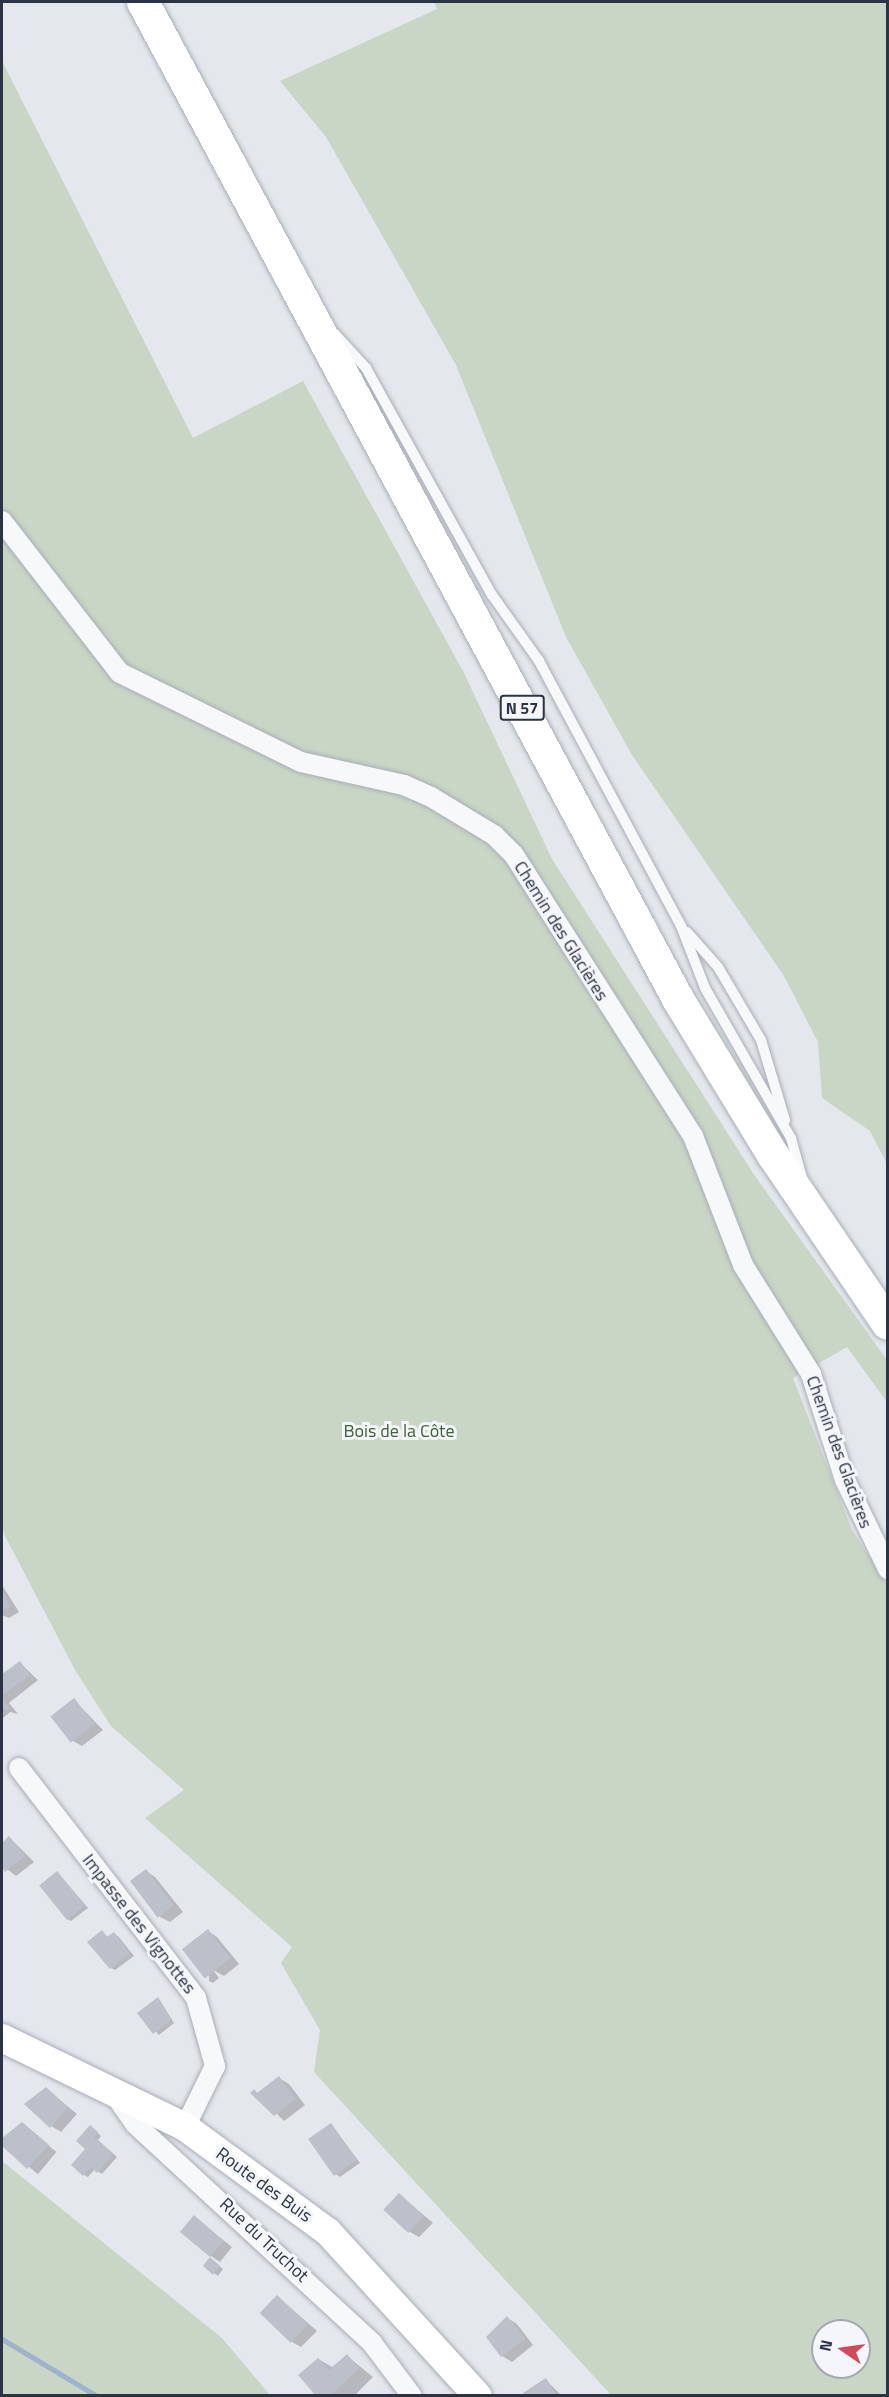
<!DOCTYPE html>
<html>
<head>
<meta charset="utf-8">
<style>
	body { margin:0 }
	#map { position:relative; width:889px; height:2397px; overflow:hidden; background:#e4e7ec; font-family:"Titillium Web",sans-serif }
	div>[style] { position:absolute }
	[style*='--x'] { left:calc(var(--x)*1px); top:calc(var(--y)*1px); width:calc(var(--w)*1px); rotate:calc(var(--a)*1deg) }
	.green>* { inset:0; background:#c9d6c5 }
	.shadow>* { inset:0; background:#0003; transform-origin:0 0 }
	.stream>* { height:5px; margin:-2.5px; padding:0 2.5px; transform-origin:2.5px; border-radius:2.5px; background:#9fb4cc }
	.building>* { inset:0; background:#bbc0ca; transform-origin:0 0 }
	.roads { filter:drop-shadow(0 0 2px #a9aeb7) drop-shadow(0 0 2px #a9aeb7) }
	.lane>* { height:10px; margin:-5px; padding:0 5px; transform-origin:5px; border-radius:5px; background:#f7f8fa }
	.street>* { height:20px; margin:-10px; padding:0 10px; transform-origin:10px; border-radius:10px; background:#f7f8fa }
	.secondary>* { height:28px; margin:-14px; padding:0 14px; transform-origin:14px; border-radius:14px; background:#fff }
	.primary>* { height:32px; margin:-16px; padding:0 16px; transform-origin:16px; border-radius:16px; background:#fff }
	span { translate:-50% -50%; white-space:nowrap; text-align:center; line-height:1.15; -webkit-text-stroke:6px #f4f6f9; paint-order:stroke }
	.shield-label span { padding:2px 4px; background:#f4f6f9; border:2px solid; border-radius:4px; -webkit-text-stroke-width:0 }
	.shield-label { font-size:16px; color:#2b3445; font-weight:700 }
	.street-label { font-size:18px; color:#2b3445 }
	.park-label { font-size:18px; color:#3f6138 }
	.frame { position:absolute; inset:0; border:3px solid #2b3445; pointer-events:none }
	.north { position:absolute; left:811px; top:2319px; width:60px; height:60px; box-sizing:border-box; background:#f4f6f9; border:2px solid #a4a8b1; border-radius:50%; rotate:283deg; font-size:16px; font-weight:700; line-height:24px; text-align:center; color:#2b3445 }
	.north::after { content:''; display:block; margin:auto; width:21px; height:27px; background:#d1495b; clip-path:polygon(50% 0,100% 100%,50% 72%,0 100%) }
</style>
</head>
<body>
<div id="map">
	<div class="green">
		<i style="clip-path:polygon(434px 2px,887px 2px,887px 1164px,870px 1131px,822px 1098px,818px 1042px,784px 976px,632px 755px,566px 637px,456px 365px,326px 137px,280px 81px,437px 9px)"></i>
		<i style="clip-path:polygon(evenodd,2px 61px,193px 438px,303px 381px,463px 671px,552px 859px,755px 1176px,887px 1360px,887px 1402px,847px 1347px,793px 1378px,852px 1530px,887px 1584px,887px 2395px,611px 2395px,314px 2072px,320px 2030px,281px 1963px,292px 1947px,145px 1818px,184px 1790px,111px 1726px,75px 1670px,5px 1536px,2px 1526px,2px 61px,823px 2331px,859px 2331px,859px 2367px,823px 2367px,823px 2331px)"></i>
		<i style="clip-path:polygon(2px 2161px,222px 2338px,270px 2395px,2px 2395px)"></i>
	</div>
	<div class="shadow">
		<i style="clip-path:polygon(2px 1585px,19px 1612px,9px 1618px,2px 1615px)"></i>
		<i style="clip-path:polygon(20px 1663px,38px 1680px,9px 1703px,18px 1714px,10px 1712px,2px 1719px,2px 1676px)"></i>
		<i style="clip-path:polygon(74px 1700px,103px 1730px,82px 1746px,73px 1741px)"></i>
		<i style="clip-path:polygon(10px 1838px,34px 1862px,16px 1876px,2px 1865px,2px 1845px)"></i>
		<i style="clip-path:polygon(146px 1871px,155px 1877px,183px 1912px,170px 1922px,160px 1917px)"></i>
		<i style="clip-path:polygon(58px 1873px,88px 1908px,71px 1921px,67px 1919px)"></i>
		<i style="clip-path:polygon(208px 1931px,217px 1937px,239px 1964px,224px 1976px,213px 1970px,219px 1978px,213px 1983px,209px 1981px)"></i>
		<i style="clip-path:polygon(102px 1932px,109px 1938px,118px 1936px,134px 1956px,115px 1970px,111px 1968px)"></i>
		<i style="clip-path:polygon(159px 1999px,174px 2023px,159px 2035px,140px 2014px)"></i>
		<i style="clip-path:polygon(279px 2078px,289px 2084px,305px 2105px,284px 2121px,254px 2091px,259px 2094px)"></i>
		<i style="clip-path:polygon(46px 2089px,77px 2114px,61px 2132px,51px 2126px)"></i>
		<i style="left:22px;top:2123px;width:45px;height:29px;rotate:40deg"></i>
		<i style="clip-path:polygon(331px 2124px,360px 2163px,340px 2177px,336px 2174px)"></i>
		<i style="clip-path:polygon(95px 2130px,101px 2136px,98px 2140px,117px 2157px,102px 2174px,95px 2169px,88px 2177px,84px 2175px,87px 2149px)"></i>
		<i style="clip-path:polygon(399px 2194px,433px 2223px,419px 2237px,410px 2232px)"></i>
		<i style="clip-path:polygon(194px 2217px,232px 2247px,220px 2262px,211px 2256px)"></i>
		<i style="clip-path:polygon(211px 2259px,223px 2269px,218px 2276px,214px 2273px)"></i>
		<i style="clip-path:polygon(278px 2297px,317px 2331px,301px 2347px,292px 2342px)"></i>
		<i style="clip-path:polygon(507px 2318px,517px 2324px,533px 2345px,512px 2362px,502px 2356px)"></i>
		<i style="clip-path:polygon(347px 2356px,373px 2377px,354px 2396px,318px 2396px,318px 2359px,334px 2368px)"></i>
		<i style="clip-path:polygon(546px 2380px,562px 2396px,526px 2396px)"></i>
	</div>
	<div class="stream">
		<i style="--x:2;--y:2339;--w:111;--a:31"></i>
	</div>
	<div class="building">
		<i style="clip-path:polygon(2px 1591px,10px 1607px,2px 1611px)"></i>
		<i style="clip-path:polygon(20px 1661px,30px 1675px,2px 1696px,2px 1674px)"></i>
		<i style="clip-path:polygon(2px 1698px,10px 1708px,6px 1711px,2px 1705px)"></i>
		<i style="left:74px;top:1698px;width:33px;height:30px;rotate:52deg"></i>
		<i style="clip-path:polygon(9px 1836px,25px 1856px,5px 1872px,2px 1867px,2px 1843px)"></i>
		<i style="left:146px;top:1869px;width:46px;height:20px;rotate:53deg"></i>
		<i style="left:57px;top:1871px;width:44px;height:23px;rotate:51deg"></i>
		<i style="left:208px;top:1929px;width:37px;height:33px;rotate:52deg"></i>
		<i style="clip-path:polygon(102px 1930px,107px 1937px,114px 1932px,130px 1953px,110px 1969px,87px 1942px)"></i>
		<i style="clip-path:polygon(158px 1997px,171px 2020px,153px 2034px,137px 2013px)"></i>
		<i style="clip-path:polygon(279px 2076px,296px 2099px,274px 2116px,250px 2093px,254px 2089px,257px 2093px)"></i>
		<i style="clip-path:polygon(46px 2087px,68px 2107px,50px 2128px,24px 2104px)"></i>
		<i style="clip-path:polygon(22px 2122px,49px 2145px,27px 2169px,2px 2146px,2px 2138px)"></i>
		<i style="left:331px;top:2123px;width:45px;height:28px;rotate:55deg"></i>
		<i style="clip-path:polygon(90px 2125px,98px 2132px,94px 2137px,113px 2154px,97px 2173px,91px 2167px,83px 2176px,71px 2165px,85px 2149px,76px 2141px)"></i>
		<i style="left:399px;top:2193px;width:34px;height:23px;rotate:43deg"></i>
		<i style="clip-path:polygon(194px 2215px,224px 2241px,210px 2257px,220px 2266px,213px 2275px,203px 2266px,210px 2257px,180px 2232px)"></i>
		<i style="left:277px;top:2295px;width:43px;height:25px;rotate:44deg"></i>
		<i style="clip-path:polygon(507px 2316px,525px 2339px,501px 2357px,486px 2337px)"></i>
		<i style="clip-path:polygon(347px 2354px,359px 2368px,333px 2393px,335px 2396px,316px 2396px,298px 2375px,318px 2358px,329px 2370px)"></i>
		<i style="clip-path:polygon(546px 2378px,556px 2394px,524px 2396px,523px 2393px)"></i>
	</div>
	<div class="roads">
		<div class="lane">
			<i style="--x:335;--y:334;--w:46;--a:47.6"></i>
			<i style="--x:366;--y:368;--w:260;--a:61"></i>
			<i style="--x:492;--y:595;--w:81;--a:54.5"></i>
			<i style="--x:539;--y:661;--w:301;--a:61.8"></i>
			<i style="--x:681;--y:926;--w:66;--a:68.8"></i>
			<i style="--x:705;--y:988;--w:173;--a:60.2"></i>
			<i style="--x:791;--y:1138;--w:41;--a:74.6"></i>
			<i style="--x:687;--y:932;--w:47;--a:48.5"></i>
			<i style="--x:718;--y:967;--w:85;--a:59.5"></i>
			<i style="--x:761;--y:1040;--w:84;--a:73.3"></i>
		</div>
		<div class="street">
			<i style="--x:2;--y:521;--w:192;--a:52.2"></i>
			<i style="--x:120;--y:673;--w:202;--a:26.2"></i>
			<i style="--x:301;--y:762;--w:106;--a:12.6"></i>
			<i style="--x:404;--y:785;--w:30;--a:24"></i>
			<i style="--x:431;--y:797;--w:74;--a:31.1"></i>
			<i style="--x:494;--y:835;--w:28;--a:45"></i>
			<i style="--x:514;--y:855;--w:333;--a:57.5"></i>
			<i style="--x:693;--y:1136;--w:138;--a:68.8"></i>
			<i style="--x:743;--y:1265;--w:128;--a:58"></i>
			<i style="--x:811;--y:1374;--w:111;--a:72.2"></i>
			<i style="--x:845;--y:1480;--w:99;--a:64.2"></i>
			<i style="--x:19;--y:1768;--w:290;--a:52.4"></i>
			<i style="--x:196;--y:1998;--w:71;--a:74.4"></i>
			<i style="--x:215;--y:2066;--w:68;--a:116.2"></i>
			<i style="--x:115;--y:2095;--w:35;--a:55"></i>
			<i style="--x:135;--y:2124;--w:323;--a:42.7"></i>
			<i style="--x:372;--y:2343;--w:66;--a:53"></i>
		</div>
		<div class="secondary">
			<i style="--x:2;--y:2038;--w:203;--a:25.9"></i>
			<i style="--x:185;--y:2127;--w:177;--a:36.3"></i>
			<i style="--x:328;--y:2232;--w:222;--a:47.6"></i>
		</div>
		<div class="primary">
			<i style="--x:143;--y:2;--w:1131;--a:61.78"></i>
			<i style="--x:678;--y:999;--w:183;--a:58.7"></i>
			<i style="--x:773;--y:1155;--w:204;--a:55.8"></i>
		</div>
	</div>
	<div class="shield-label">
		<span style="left:522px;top:708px">N 57</span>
	</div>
	<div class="street-label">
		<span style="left:561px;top:931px;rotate:58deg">Chemin des Glacières</span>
		<span style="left:839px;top:1452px;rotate:70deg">Chemin des Glacières</span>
		<span style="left:139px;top:1924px;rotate:52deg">Impasse des Vignottes</span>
		<span style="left:264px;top:2185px;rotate:36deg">Route des Buis</span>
		<span style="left:264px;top:2240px;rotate:43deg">Rue du Truchot</span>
	</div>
	<div class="park-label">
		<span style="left:399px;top:1431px">Bois de la Côte</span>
	</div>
	<div class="frame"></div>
	<div class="north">N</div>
</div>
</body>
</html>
